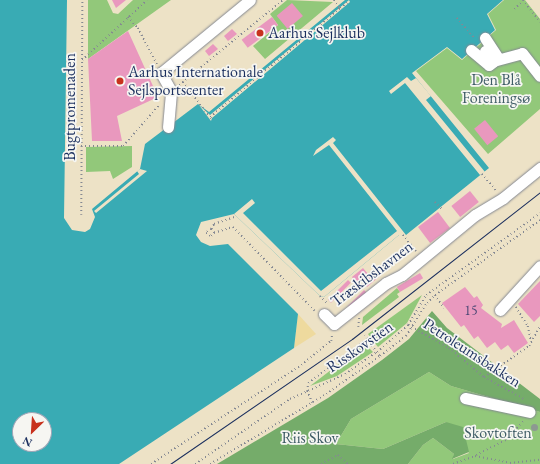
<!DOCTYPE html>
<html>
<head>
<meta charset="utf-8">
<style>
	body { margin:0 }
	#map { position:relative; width:540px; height:464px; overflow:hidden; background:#ede2c6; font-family:"EB Garamond",serif }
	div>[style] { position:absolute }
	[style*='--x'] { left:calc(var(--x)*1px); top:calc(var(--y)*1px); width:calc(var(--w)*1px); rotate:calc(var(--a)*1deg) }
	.green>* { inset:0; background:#92c87a }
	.forest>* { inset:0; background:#75ac6a }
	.sand>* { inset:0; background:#eeda9e }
	.water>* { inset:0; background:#39abb4 }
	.pier>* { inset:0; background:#ede2c6 }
	.building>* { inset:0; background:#e998be; transform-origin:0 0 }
	.path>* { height:1.5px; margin-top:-0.75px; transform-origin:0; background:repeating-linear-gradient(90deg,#848892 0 1px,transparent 0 4px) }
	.roads { filter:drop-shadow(0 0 1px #848892) drop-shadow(0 0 1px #848892) }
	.minor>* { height:11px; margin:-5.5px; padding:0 5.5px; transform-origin:5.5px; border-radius:5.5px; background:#fff }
	.tram>* { height:1px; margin:-0.5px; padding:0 0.5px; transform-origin:0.5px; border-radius:0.5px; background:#1b2f5e }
	.trees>* { width:7px; height:7px; margin:-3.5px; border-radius:50%; background:#8d9991 }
	.dots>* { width:11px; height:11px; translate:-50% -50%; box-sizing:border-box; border:2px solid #f6f6f2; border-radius:50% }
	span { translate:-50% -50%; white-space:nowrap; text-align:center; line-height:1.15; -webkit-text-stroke:3.5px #f6f6f2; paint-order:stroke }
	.number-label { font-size:14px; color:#4e4976 }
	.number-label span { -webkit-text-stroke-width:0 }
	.poi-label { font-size:16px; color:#1b2f5e }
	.left { translate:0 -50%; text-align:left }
	.park-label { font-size:16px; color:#3f5d66 }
	.street-label { font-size:16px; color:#1b2f5e }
	.north { position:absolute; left:12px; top:412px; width:40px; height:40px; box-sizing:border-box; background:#f6f6f2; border:1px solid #9ea6b7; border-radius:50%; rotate:205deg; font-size:11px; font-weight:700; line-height:16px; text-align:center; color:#1b2f5e }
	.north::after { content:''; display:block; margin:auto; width:14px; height:18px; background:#c8321e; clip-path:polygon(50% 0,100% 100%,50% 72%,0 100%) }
</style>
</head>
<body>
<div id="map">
	<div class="green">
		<i style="clip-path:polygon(88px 0,107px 0,113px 13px,118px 14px,133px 0,171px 0,88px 59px)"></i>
		<i style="clip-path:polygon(287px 0,333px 2px,265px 59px,253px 46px,278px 25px,270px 14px)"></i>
		<i style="clip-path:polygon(504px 0,525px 0,540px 19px,540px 109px,488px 154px,416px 71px,447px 48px,462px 60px,496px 30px,488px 14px)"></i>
		<i style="clip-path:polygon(132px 146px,132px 167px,113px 179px,110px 171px,86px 172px,86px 147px)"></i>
		<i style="clip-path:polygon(397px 288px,400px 292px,397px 294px,399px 297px,362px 325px,363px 317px)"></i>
		<i style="clip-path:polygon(422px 295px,407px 323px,378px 347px,368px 334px)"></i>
		<i style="clip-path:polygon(365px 344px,373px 352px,337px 376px,310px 386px)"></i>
		<i style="clip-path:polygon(429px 372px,451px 386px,540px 412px,540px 464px,408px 464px,423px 445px,433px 438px,454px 454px,453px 459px,469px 453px,446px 422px,383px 449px,336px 444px,351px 419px)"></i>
	</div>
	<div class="forest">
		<i style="clip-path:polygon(432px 311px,447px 328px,540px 399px,540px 412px,451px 386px,429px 372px,351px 419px,336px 444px,383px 449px,446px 422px,463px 427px,469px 452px,452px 459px,454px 454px,433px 438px,423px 445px,408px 464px,217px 464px,328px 398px,382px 360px,409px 339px)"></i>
	</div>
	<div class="sand">
		<i style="clip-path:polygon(298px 314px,316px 334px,294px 348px)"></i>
	</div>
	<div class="water">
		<i style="clip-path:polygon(evenodd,0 0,67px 0,64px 218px,72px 230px,85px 232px,90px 229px,95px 217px,92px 209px,140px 169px,145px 144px,198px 104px,209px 112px,345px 0,503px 0,487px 14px,495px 30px,462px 59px,447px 47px,412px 73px,489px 168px,406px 235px,399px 235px,324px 297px,320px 296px,234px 214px,201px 222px,196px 235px,201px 242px,210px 246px,228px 244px,298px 314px,294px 348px,119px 464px,0 464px,0 0,20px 420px,44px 420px,44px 444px,20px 444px,20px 420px)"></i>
	</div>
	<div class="pier">
		<i style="clip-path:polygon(349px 0,350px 2px,212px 118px,211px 121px,199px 105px,210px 115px)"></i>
		<i style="clip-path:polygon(407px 77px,411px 81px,416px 78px,431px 96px,426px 100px,485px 172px,480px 175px,405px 83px,391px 94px,389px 91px)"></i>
		<i style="clip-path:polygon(333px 137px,336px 140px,333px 143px,406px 235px,399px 235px,324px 297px,320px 296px,234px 214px,252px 199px,255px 203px,243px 213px,321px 291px,397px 231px,329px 145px,313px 156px,316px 150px)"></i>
		<i style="clip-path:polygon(140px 169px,147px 171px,96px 213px,94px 211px,139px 174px,137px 171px)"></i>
	</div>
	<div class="building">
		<i style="clip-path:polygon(112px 0,126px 0,116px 8px)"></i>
		<i style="left:292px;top:3px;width:17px;height:20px;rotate:50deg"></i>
		<i style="left:272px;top:17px;width:10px;height:38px;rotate:53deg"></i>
		<i style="clip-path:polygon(232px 29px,237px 34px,228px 41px,224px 36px)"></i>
		<i style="clip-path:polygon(128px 31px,158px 97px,117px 116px,122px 141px,92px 141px,88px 59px)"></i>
		<i style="clip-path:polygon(213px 44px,218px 49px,209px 56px,205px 51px)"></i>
		<i style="left:485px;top:120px;width:21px;height:14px;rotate:51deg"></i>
		<i style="left:470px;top:191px;width:14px;height:24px;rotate:51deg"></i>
		<i style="left:438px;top:212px;width:20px;height:25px;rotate:53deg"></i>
		<i style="clip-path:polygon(363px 268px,368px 274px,375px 269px,381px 275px,367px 287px,361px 279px,356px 283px,352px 277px)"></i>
		<i style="left:420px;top:273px;width:6px;height:27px;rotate:59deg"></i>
		<i style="left:348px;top:280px;width:4px;height:28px;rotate:45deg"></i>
		<i style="clip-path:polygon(540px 281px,540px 316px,534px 322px,518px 304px)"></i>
		<i style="clip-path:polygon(465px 287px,474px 298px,477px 296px,483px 305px,481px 308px,502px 324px,501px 328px,514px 320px,528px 343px,514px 353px,508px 345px,501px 350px,495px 342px,487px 348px,478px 336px,474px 339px,464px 325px,461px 327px,442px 303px)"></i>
		<i style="left:364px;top:290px;width:4px;height:23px;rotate:45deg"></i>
	</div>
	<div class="path">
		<i style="--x:334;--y:0;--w:10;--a:53"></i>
		<i style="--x:340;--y:8;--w:10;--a:-37"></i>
		<i style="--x:523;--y:0;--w:28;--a:52"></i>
		<i style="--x:514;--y:9;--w:12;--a:-42"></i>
		<i style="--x:128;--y:17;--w:15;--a:48"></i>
		<i style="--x:138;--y:28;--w:41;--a:62.2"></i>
		<i style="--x:457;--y:18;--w:28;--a:49"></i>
		<i style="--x:82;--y:60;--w:88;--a:-42.7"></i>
		<i style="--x:183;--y:82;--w:44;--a:52.4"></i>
		<i style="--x:179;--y:85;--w:134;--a:-39.3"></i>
		<i style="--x:211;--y:119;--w:2;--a:-117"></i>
		<i style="--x:210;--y:117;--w:170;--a:-40"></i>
		<i style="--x:81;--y:146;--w:42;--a:0"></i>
		<i style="--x:123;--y:146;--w:55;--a:-48.7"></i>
		<i style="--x:482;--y:174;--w:23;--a:49"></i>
		<i style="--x:435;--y:202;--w:11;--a:45"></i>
		<i style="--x:81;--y:215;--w:215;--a:-89.7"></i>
		<i style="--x:211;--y:229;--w:6;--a:-59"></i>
		<i style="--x:214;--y:224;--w:24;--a:-19"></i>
		<i style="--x:214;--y:233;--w:5;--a:-127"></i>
		<i style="--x:211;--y:229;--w:6;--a:141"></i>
		<i style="--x:206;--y:233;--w:6;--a:31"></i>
		<i style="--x:211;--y:236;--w:4;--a:-45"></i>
		<i style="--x:214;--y:233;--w:20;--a:-18"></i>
		<i style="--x:233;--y:227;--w:117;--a:45.7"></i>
		<i style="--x:403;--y:235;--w:21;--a:51"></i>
		<i style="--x:435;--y:295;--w:16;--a:55"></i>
		<i style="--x:320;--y:296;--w:11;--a:45"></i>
		<i style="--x:516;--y:307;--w:22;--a:58"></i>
		<i style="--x:528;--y:326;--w:15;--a:79"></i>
		<i style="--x:408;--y:325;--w:47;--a:29.3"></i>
		<i style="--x:449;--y:348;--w:45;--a:39.6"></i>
		<i style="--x:484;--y:377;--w:46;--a:28.8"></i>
		<i style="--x:358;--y:327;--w:10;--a:-84"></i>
		<i style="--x:367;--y:339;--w:21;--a:53"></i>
		<i style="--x:484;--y:377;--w:55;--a:-34.6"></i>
		<i style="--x:529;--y:346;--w:23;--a:-61"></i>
		<i style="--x:312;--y:403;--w:13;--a:-113"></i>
		<i style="--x:307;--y:391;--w:8;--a:-83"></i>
		<i style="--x:308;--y:383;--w:74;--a:-36.7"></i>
		<i style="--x:367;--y:339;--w:4;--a:-124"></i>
		<i style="--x:476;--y:455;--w:34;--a:-27"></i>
		<i style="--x:506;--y:440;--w:27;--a:-48"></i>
		<i style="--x:151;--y:464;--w:180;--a:-33.4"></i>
		<i style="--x:301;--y:365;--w:38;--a:-39"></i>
		<i style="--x:331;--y:341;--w:7;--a:-82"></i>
		<i style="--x:195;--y:464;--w:115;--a:-34.4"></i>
		<i style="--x:290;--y:399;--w:60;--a:-24.4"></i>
		<i style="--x:345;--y:374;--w:39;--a:-35"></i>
		<i style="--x:377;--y:352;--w:41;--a:-41.1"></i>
		<i style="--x:408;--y:325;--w:35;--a:-59"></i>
		<i style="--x:426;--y:295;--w:140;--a:-35.7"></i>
		<i style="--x:210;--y:464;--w:135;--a:-31.1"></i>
		<i style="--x:326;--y:394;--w:66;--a:-35.1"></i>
		<i style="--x:380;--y:356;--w:33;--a:-38"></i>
		<i style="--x:406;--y:336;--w:39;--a:-58"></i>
		<i style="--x:427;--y:303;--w:11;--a:-45"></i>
		<i style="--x:435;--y:295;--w:129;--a:-35.5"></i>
		<i style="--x:321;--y:464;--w:19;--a:-28"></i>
		<i style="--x:338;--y:455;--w:13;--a:42"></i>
		<i style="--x:453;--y:464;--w:23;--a:-20"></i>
		<i style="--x:475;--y:456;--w:36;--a:11"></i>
		<i style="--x:510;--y:463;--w:30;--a:-6"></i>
	</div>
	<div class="roads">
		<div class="minor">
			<i style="--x:471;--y:50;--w:23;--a:40"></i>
			<i style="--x:489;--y:65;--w:11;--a:-38"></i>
			<i style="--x:498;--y:58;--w:24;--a:-123"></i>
			<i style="--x:485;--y:51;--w:13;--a:51"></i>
			<i style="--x:493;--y:61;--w:30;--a:-15"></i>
			<i style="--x:522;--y:53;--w:29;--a:52"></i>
			<i style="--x:168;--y:127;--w:36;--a:-85"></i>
			<i style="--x:171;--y:91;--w:21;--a:-119"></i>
			<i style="--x:161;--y:73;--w:115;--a:-39.4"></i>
			<i style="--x:500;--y:310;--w:59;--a:-47.7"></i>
			<i style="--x:324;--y:314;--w:14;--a:45"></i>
			<i style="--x:334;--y:324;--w:66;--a:-38.3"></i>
			<i style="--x:386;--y:283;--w:18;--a:-27"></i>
			<i style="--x:402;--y:275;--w:94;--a:-39.4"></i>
			<i style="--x:475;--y:215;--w:33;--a:-31"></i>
			<i style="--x:503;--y:198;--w:48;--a:-39"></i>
			<i style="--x:465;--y:398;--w:66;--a:12.2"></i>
		</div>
	</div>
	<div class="tram">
		<i style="--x:170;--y:464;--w:221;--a:-34.5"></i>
		<i style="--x:352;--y:339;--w:239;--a:-38"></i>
	</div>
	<div class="trees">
		<i style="left:534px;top:427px"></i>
	</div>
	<div class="dots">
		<i style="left:260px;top:33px;background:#c8321e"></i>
		<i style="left:120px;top:81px;background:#c8321e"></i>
	</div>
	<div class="number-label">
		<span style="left:471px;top:310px">15</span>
	</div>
	<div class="poi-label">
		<span class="left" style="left:268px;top:33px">Aarhus Sejlklub</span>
		<span class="left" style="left:128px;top:81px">Aarhus Internationale<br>Sejlsportscenter</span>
	</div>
	<div class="park-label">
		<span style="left:496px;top:89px">Den Blå<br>Foreningsø</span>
		<span style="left:498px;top:433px">Skovtoften</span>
		<span style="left:310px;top:438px">Riis Skov</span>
	</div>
	<div class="street-label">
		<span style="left:70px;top:107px;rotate:-90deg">Bugtpromenaden</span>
		<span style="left:372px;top:274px;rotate:-37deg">Træskibshavnen</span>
		<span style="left:360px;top:347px;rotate:-35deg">Risskovstien</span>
		<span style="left:472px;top:353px;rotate:33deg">Petroleumsbakken</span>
	</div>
	<div class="north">N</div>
</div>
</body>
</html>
